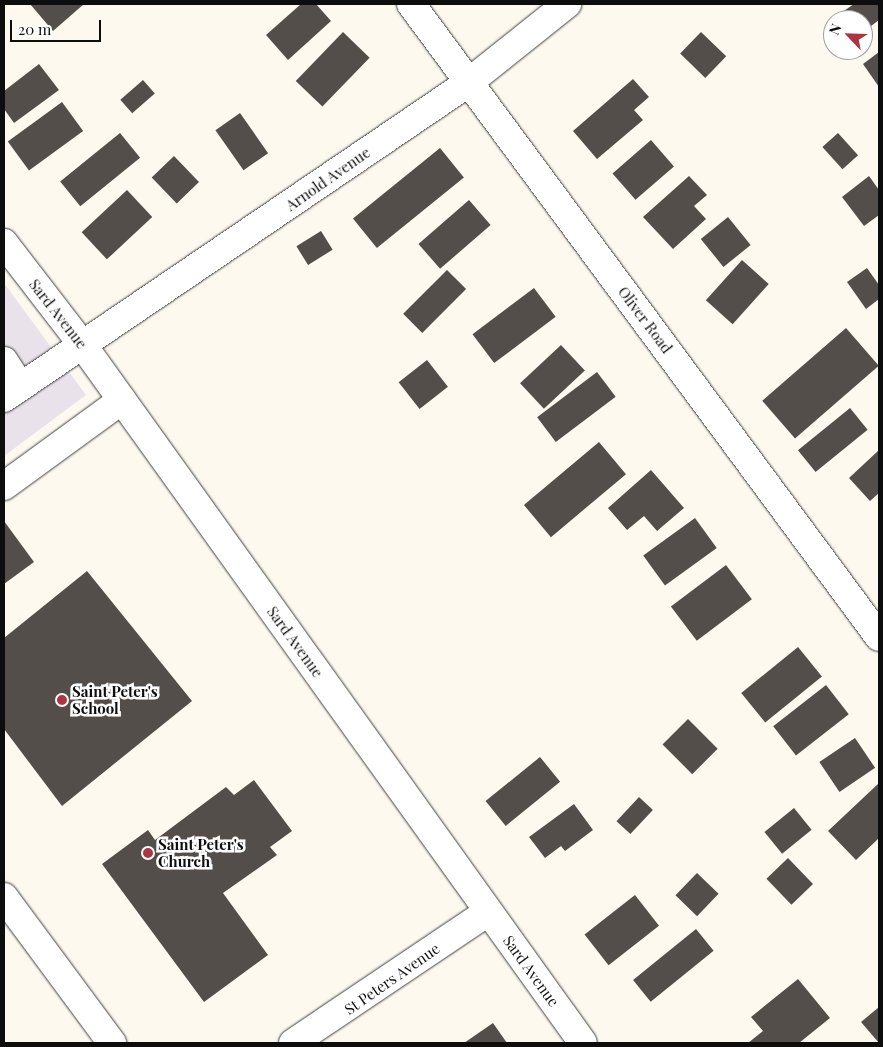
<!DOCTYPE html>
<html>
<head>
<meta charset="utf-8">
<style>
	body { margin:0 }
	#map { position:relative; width:883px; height:1047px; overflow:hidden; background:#fdf9ef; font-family:"Playfair Display",serif }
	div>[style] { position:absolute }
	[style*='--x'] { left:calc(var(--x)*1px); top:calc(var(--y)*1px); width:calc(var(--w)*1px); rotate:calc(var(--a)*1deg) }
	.industrial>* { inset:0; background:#e9e2ea }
	.building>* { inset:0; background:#544e4b; transform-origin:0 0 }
	.roads { filter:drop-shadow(0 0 1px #404040) drop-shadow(0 0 1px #404040) }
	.minor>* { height:28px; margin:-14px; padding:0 14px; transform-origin:14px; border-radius:14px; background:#fff }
	.dots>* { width:14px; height:14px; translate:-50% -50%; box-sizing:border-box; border:2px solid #fff; border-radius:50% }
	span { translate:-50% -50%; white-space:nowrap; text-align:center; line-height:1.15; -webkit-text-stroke:5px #fff; paint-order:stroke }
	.street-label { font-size:15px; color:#0d0d0d }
	.poi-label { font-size:15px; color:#0d0d0d; font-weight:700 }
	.left { translate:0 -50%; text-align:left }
	.frame { position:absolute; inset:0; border:5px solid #0d0d0d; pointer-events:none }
	.north { position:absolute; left:823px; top:10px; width:50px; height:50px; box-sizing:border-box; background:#fff; border:1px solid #9e9e9e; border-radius:50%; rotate:294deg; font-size:14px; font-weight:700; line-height:20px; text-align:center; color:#0d0d0d }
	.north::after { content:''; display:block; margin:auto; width:18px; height:22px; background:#ab3642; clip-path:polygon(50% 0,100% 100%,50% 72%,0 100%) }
	.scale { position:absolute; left:10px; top:20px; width:91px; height:22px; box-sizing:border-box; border:2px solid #0d0d0d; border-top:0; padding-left:6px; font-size:15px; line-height:18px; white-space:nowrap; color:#0d0d0d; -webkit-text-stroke:4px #fff; paint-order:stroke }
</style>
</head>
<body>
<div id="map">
	<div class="industrial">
		<i style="clip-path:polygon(4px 283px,86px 395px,4px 456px)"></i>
	</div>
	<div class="building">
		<i style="clip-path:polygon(30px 4px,84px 4px,53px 31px)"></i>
		<i style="clip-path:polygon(301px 4px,316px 4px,331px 21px,288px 60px,266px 35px)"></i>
		<i style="clip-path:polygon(854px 4px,879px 4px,879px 20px,863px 32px,863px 20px,841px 20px,838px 15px)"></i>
		<i style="left:343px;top:32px;width:37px;height:68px;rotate:44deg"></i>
		<i style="left:701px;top:32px;width:35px;height:30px;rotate:44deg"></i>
		<i style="clip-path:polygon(879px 52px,879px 87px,863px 64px)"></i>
		<i style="clip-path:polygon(39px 64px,59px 90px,14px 123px,4px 109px,4px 91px)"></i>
		<i style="clip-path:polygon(633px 79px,649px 97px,634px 110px,643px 120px,597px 159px,573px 131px)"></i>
		<i style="left:143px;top:80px;width:18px;height:30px;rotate:49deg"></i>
		<i style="left:62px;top:102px;width:36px;height:67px;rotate:54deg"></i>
		<i style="left:240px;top:113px;width:49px;height:30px;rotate:55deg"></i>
		<i style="left:120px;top:133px;width:32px;height:77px;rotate:51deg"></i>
		<i style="left:838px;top:133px;width:30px;height:21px;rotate:48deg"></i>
		<i style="left:651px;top:140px;width:35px;height:51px;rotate:49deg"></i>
		<i style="left:440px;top:148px;width:38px;height:112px;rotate:51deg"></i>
		<i style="left:174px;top:156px;width:36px;height:31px;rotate:46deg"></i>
		<i style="clip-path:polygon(689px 176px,707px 195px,694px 206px,706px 219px,673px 249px,643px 217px)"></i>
		<i style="clip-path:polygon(869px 176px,879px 190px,879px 215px,864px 226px,842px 197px)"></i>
		<i style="left:127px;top:190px;width:37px;height:62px;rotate:47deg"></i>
		<i style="left:469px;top:200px;width:33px;height:67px;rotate:49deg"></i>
		<i style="left:728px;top:217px;width:36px;height:35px;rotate:51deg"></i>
		<i style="left:321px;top:231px;width:22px;height:29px;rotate:58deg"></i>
		<i style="left:742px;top:260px;width:36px;height:54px;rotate:42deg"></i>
		<i style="clip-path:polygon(867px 268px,879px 285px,879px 299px,866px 309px,847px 282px)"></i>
		<i style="left:447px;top:270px;width:27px;height:62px;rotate:45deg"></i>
		<i style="left:534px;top:288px;width:36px;height:77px;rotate:53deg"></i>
		<i style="left:846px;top:328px;width:50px;height:111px;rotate:49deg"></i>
		<i style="left:561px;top:345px;width:35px;height:56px;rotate:47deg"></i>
		<i style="left:427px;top:360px;width:34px;height:36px;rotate:52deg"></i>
		<i style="left:597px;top:372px;width:31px;height:75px;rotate:53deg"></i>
		<i style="left:850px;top:408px;width:28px;height:67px;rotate:51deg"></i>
		<i style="left:599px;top:442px;width:42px;height:98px;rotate:50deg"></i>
		<i style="clip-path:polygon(879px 450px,879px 493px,870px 501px,849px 478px)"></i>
		<i style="clip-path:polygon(651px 470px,684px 508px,657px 531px,644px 516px,627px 530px,608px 508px)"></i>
		<i style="left:695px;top:518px;width:37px;height:64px;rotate:54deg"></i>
		<i style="clip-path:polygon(4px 521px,34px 562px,4px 584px)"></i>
		<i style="left:726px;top:565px;width:43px;height:69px;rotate:53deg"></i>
		<i style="clip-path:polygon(87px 571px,192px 701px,62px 806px,4px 729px,4px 638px)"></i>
		<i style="left:798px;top:647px;width:38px;height:73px;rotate:51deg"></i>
		<i style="left:826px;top:685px;width:37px;height:67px;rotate:52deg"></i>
		<i style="left:688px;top:719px;width:42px;height:36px;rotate:45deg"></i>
		<i style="left:855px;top:738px;width:36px;height:43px;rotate:56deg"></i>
		<i style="left:540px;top:757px;width:32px;height:70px;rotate:51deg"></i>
		<i style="clip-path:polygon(254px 780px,292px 831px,270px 847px,277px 855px,223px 893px,268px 955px,204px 1002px,102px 864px,148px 830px,155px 840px,226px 787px,234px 795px)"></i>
		<i style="clip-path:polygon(879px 783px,879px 838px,856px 860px,828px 831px)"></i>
		<i style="left:639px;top:797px;width:19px;height:33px;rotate:43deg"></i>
		<i style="clip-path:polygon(574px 804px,593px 830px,565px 851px,561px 846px,545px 858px,529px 837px)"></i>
		<i style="left:794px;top:808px;width:28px;height:38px;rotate:51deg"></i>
		<i style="left:788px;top:858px;width:36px;height:30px;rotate:46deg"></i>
		<i style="left:697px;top:873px;width:30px;height:31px;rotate:44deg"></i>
		<i style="left:635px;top:895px;width:39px;height:64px;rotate:52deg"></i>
		<i style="left:696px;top:929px;width:28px;height:81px;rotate:51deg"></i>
		<i style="clip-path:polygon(798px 979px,830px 1018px,799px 1043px,748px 1043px,763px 1031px,751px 1017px)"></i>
		<i style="clip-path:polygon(879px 1007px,879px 1043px,861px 1022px)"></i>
		<i style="clip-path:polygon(493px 1023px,507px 1043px,464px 1043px)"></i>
	</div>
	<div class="roads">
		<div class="minor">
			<i style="--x:411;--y:4;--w:787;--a:53.52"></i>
			<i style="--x:4;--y:243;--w:131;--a:52.4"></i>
			<i style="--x:84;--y:347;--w:856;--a:54.36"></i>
			<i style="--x:4;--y:361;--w:30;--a:57"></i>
			<i style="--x:4;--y:398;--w:561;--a:-34.17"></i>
			<i style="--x:468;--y:83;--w:127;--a:-38.6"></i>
			<i style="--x:4;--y:486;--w:146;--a:-36.1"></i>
			<i style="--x:4;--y:897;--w:182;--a:53.5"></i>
			<i style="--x:293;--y:1043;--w:235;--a:-33.9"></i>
		</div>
	</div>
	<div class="dots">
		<i style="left:62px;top:700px;background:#ab3642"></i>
		<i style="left:148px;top:853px;background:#ab3642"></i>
	</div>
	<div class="street-label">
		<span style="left:328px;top:179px;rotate:-35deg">Arnold Avenue</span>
		<span style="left:58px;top:314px;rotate:52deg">Sard Avenue</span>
		<span style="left:645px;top:320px;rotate:53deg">Oliver Road</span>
		<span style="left:295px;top:642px;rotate:54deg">Sard Avenue</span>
		<span style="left:531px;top:971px;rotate:54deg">Sard Avenue</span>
		<span style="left:392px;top:979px;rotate:-35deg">St Peters Avenue</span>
	</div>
	<div class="poi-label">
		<span class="left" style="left:72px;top:700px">Saint Peter's<br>School</span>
		<span class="left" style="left:158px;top:853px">Saint Peter's<br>Church</span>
	</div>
	<div class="frame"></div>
	<div class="north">N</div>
	<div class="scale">20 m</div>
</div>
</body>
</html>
